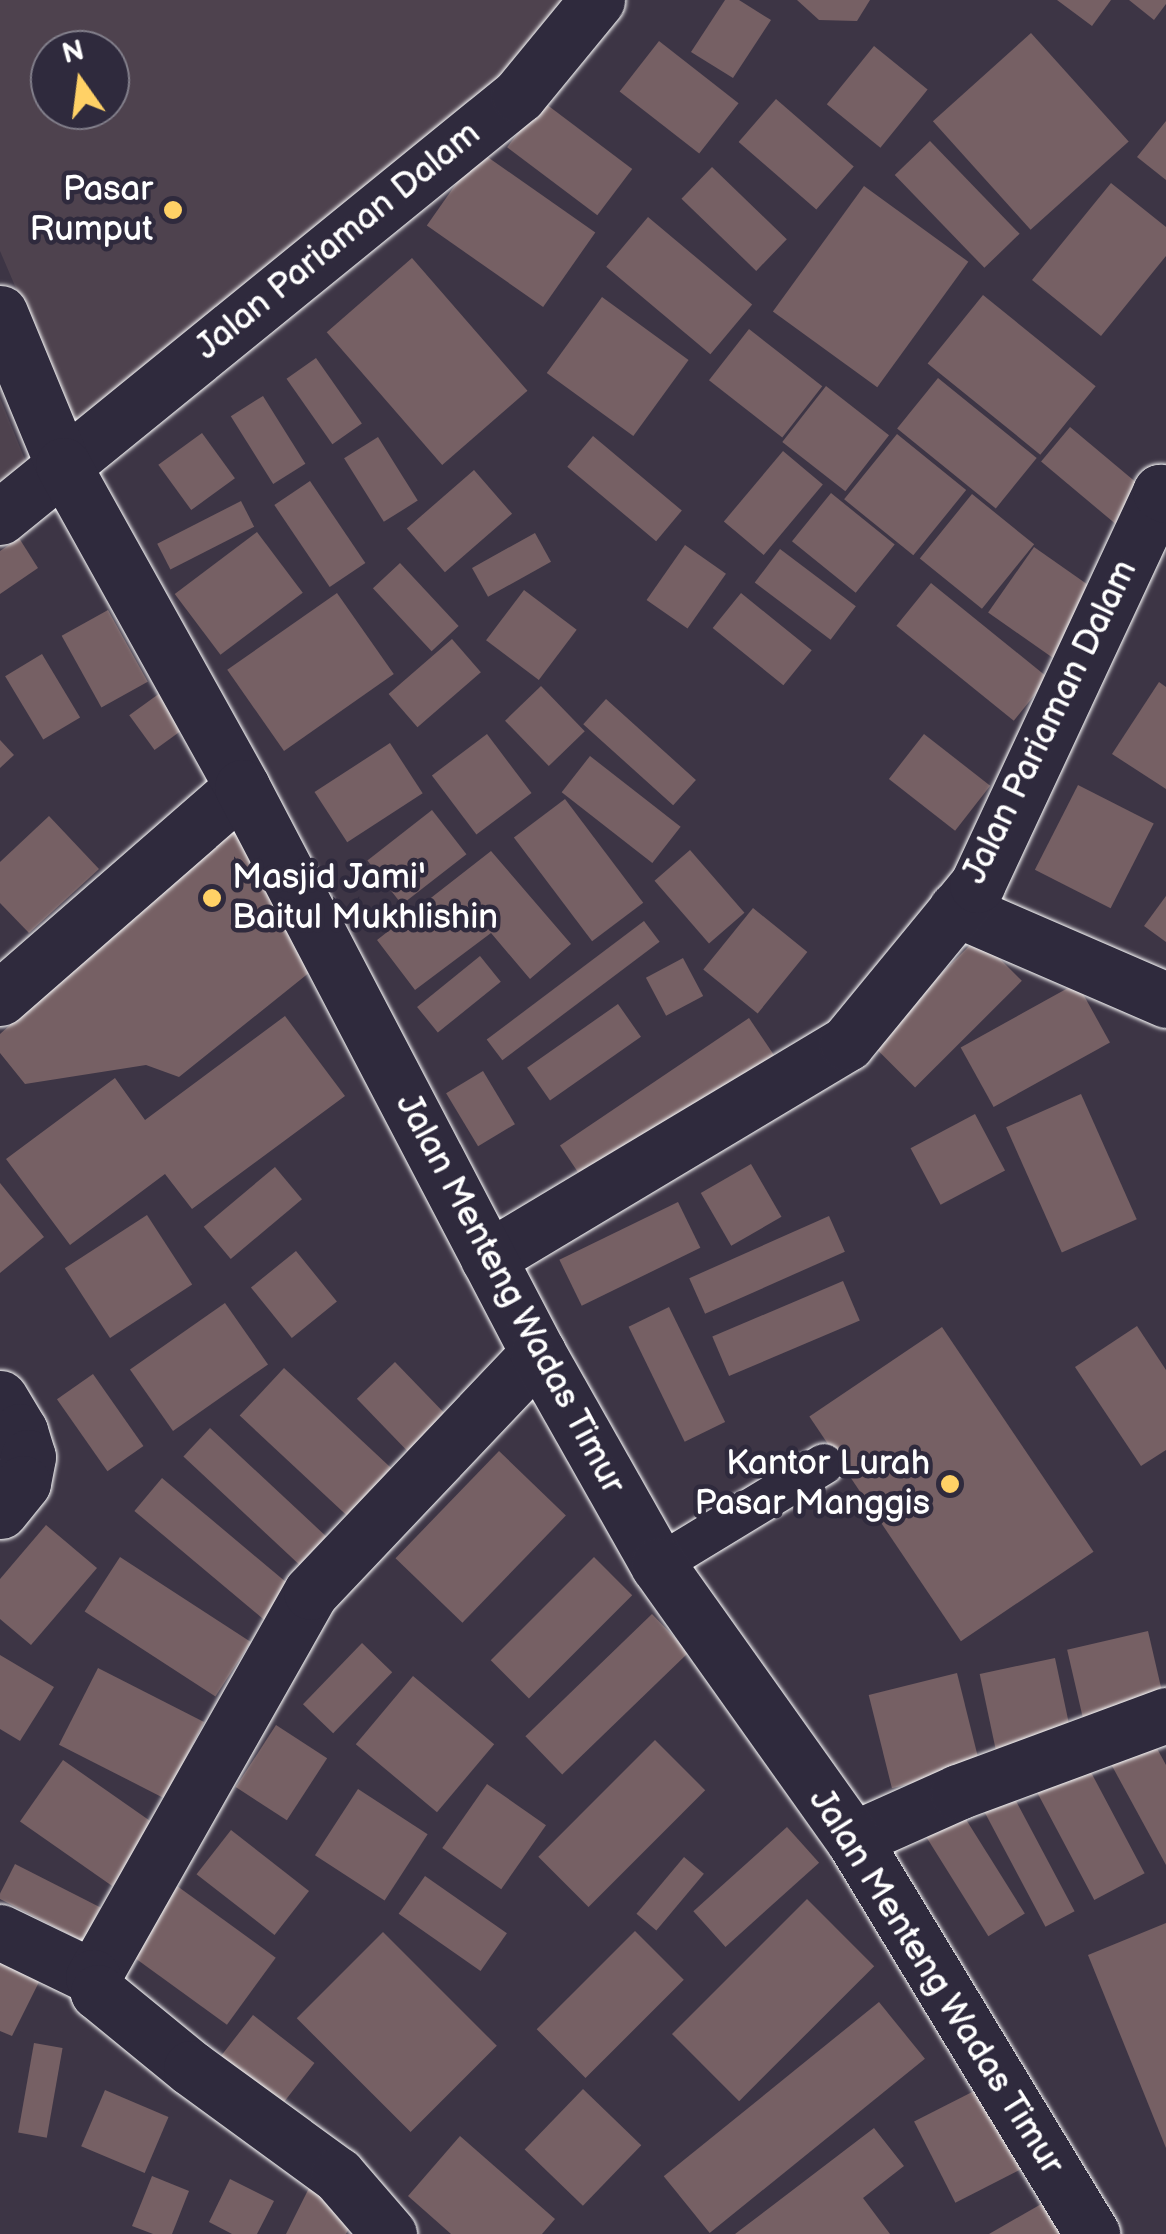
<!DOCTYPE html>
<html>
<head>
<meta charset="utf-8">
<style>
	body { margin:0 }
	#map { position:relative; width:1166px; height:2234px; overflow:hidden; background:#3d3545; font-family:"Balsamiq Sans",sans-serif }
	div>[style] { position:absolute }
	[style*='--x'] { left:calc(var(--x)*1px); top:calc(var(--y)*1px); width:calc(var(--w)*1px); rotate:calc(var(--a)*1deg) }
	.built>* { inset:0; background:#4e424e }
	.building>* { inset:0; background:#766064; transform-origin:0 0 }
	.roads { filter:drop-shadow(0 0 2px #fff) drop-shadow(0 0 2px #fff) }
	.lane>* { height:40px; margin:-20px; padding:0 20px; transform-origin:20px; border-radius:20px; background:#2f2a3d }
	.street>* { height:55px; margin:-27.5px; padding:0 27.5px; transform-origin:27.5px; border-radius:27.5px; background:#2f2a3d }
	.secondary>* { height:55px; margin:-27.5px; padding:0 27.5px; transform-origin:27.5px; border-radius:27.5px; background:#2f2a3d }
	.dots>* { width:28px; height:28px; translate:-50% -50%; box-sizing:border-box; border:5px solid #2f2a3d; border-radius:50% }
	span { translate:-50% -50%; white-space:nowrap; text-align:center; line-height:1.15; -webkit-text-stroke:9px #2f2a3d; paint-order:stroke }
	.poi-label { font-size:35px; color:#fff }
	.right { translate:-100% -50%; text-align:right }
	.left { translate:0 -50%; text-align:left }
	.street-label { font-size:35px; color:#fff }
	.north { position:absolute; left:30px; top:30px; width:100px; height:100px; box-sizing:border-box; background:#2f2a3d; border:2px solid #827f8b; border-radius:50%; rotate:346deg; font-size:28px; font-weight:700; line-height:40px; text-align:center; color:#fff }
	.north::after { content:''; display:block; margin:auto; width:35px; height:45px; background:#ffd166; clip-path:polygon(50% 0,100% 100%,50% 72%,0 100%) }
</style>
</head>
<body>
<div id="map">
	<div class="built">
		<i style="clip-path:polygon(evenodd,0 0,573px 0,466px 124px,79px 435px,0 251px,0 0,50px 50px,110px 50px,110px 110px,50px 110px,50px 50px)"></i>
		<i style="clip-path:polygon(0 398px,32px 477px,0 502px)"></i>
	</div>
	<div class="building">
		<i style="clip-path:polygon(725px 0,739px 0,771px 20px,733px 78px,691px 52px)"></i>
		<i style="clip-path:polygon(797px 0,870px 0,857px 21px,819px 20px)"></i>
		<i style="clip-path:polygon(1057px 0,1111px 0,1092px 26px)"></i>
		<i style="clip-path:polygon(1129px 0,1166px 0,1166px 4px,1154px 20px)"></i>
		<i style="left:1031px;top:33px;width:146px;height:132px;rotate:48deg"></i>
		<i style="left:659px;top:41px;width:101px;height:64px;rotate:38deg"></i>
		<i style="left:874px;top:46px;width:69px;height:75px;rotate:39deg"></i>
		<i style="left:776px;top:99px;width:103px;height:57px;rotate:41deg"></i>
		<i style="left:542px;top:101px;width:113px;height:58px;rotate:37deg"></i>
		<i style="clip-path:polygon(1166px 121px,1166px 180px,1137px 157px)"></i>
		<i style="left:930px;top:141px;width:129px;height:49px;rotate:46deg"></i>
		<i style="left:479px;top:151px;width:142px;height:91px;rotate:35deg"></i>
		<i style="left:712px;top:167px;width:104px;height:44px;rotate:44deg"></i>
		<i style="clip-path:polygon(1111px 183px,1166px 227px,1166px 256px,1101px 336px,1032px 280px)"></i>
		<i style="left:864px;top:186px;width:129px;height:155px;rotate:36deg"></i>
		<i style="left:648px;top:217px;width:136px;height:65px;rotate:40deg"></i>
		<i style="left:412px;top:258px;width:176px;height:113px;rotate:49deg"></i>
		<i style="left:983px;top:295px;width:145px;height:88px;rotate:39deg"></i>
		<i style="left:602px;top:297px;width:107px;height:94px;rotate:36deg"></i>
		<i style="left:749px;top:329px;width:93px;height:65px;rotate:38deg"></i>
		<i style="left:316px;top:358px;width:80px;height:36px;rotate:55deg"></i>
		<i style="left:938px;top:378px;width:127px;height:65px;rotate:39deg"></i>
		<i style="left:826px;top:386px;width:80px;height:71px;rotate:38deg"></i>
		<i style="left:263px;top:396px;width:80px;height:38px;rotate:58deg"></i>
		<i style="left:1070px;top:427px;width:111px;height:45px;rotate:40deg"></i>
		<i style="left:202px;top:433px;width:56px;height:54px;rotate:54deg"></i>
		<i style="left:897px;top:434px;width:89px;height:84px;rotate:39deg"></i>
		<i style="left:593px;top:436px;width:116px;height:40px;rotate:40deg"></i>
		<i style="left:378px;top:437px;width:75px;height:40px;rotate:58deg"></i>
		<i style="left:783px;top:451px;width:52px;height:92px;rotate:40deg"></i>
		<i style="left:474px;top:470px;width:58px;height:89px;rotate:49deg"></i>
		<i style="left:310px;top:481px;width:99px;height:43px;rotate:56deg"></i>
		<i style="left:831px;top:493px;width:82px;height:62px;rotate:39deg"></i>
		<i style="left:972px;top:494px;width:80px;height:83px;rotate:39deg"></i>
		<i style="left:241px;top:501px;width:29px;height:94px;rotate:63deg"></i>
		<i style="left:257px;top:532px;width:76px;height:103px;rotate:53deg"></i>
		<i style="left:535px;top:533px;width:33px;height:72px;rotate:61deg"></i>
		<i style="clip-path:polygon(19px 538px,38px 568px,0 594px,0 551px)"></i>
		<i style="left:685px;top:545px;width:50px;height:67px;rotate:35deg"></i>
		<i style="left:1034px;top:547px;width:91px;height:80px;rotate:35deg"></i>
		<i style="left:780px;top:549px;width:95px;height:42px;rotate:37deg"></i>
		<i style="left:400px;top:563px;width:86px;height:37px;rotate:47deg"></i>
		<i style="left:931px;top:583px;width:151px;height:55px;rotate:39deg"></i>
		<i style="left:524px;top:590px;width:66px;height:63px;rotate:37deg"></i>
		<i style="left:337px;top:593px;width:99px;height:134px;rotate:55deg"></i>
		<i style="left:741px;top:593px;width:91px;height:45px;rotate:39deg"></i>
		<i style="left:108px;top:610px;width:82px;height:53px;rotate:61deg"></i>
		<i style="left:452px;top:639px;width:44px;height:84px;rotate:49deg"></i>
		<i style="left:42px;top:654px;width:74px;height:43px;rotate:59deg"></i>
		<i style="clip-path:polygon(1159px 682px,1166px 687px,1166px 789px,1112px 754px)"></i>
		<i style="left:541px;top:686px;width:63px;height:50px;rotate:46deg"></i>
		<i style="left:160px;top:693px;width:43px;height:38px;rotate:54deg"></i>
		<i style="left:606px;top:699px;width:121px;height:34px;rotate:42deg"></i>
		<i style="left:487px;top:734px;width:74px;height:69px;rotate:53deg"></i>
		<i style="left:924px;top:734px;width:84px;height:57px;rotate:38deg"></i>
		<i style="clip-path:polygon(0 740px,14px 755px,0 768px)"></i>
		<i style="left:390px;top:743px;width:60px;height:90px;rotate:57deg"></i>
		<i style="left:590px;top:756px;width:115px;height:46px;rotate:38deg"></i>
		<i style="left:1078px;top:785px;width:85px;height:95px;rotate:27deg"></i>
		<i style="left:565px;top:799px;width:130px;height:64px;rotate:53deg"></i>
		<i style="left:432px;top:810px;width:56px;height:82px;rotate:52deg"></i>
		<i style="clip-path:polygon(49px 816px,99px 869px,29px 933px,0 903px,0 862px)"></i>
		<i style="clip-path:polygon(234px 824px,310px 972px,179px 1077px,146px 1065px,25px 1084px,0 1053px,0 1034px)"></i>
		<i style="left:690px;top:850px;width:83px;height:47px;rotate:49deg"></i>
		<i style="clip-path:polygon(491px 851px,571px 944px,530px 979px,491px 933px,415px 990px,377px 940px)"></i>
		<i style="clip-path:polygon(1166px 896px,1166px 942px,1144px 926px)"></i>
		<i style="left:753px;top:908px;width:70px;height:79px;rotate:39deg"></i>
		<i style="left:644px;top:921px;width:26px;height:197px;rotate:53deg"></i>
		<i style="left:978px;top:937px;width:62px;height:151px;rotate:45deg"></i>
		<i style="left:480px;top:956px;width:33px;height:81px;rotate:51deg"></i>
		<i style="left:683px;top:958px;width:43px;height:42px;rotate:62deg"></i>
		<i style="left:1077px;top:983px;width:68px;height:133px;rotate:61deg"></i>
		<i style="left:618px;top:1004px;width:40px;height:111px;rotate:55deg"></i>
		<i style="clip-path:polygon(285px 1016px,345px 1096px,192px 1209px,165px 1174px,70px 1245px,6px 1159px,115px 1078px,145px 1120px)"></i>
		<i style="left:749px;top:1018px;width:53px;height:228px;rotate:56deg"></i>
		<i style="left:483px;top:1071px;width:62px;height:43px;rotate:59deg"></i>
		<i style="left:1081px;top:1094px;width:137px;height:82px;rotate:66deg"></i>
		<i style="left:975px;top:1114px;width:64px;height:73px;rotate:62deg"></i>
		<i style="left:751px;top:1164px;width:61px;height:58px;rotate:60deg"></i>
		<i style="left:275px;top:1167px;width:42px;height:93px;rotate:50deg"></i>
		<i style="clip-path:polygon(0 1183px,44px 1237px,0 1273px)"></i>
		<i style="left:678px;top:1202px;width:51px;height:132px;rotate:64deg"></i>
		<i style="left:147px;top:1215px;width:83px;height:98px;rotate:57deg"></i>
		<i style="left:829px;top:1216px;width:39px;height:153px;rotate:66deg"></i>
		<i style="left:296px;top:1251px;width:65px;height:58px;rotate:51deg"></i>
		<i style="left:843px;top:1281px;width:43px;height:142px;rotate:67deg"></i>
		<i style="left:225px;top:1303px;width:75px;height:116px;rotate:55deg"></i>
		<i style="left:669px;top:1307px;width:128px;height:45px;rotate:64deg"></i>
		<i style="clip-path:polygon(1137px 1326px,1166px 1370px,1166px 1450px,1141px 1466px,1075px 1367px)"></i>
		<i style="left:942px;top:1327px;width:271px;height:160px;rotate:56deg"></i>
		<i style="left:395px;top:1362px;width:73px;height:53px;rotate:46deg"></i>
		<i style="left:284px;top:1368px;width:163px;height:65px;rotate:43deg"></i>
		<i style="left:93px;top:1374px;width:88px;height:44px;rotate:55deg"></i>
		<i style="left:210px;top:1428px;width:159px;height:39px;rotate:43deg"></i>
		<i style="left:499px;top:1451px;width:93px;height:149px;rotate:44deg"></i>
		<i style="left:162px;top:1478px;width:175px;height:43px;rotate:40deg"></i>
		<i style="clip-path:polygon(46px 1525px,97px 1568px,31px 1645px,0 1619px,0 1579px)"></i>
		<i style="left:120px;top:1557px;width:156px;height:65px;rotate:33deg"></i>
		<i style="left:594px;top:1557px;width:54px;height:146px;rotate:45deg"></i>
		<i style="left:652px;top:1614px;width:53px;height:176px;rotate:46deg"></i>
		<i style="left:1148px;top:1631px;width:76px;height:83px;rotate:77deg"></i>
		<i style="left:362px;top:1643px;width:42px;height:85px;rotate:44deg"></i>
		<i style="clip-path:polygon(0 1655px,54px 1687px,20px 1741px,0 1729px)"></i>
		<i style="left:1055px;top:1658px;width:84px;height:77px;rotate:78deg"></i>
		<i style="left:98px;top:1668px;width:119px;height:86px;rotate:27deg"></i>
		<i style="left:957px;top:1673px;width:96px;height:91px;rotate:76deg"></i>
		<i style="left:413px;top:1676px;width:106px;height:89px;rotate:40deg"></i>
		<i style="left:276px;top:1725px;width:61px;height:74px;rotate:33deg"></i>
		<i style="clip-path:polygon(1147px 1730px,1166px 1765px,1166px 1865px,1105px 1753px)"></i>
		<i style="left:655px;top:1740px;width:71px;height:165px;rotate:45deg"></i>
		<i style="left:63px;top:1760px;width:113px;height:75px;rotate:35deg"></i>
		<i style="left:1085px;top:1761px;width:127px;height:57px;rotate:62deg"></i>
		<i style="left:487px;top:1784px;width:72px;height:78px;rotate:35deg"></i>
		<i style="left:1007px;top:1784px;width:144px;height:33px;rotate:62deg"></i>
		<i style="left:358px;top:1789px;width:83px;height:79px;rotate:33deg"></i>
		<i style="left:957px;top:1805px;width:128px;height:43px;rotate:58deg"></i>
		<i style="left:787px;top:1827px;width:48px;height:126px;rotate:48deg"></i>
		<i style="left:231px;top:1830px;width:99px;height:56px;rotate:38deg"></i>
		<i style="left:684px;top:1857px;width:26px;height:74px;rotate:40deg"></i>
		<i style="left:15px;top:1864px;width:96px;height:38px;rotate:27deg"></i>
		<i style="left:425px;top:1876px;width:100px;height:46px;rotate:35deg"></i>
		<i style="left:173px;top:1883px;width:127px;height:83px;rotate:36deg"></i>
		<i style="left:807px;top:1899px;width:95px;height:191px;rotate:45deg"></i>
		<i style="clip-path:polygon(1166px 1923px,1166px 2148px,1088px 1955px)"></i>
		<i style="left:635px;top:1931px;width:69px;height:139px;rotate:45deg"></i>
		<i style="left:383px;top:1932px;width:161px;height:122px;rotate:45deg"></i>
		<i style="clip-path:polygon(0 1941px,48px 1964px,12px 2036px,0 2031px)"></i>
		<i style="left:879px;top:2002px;width:73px;height:277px;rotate:51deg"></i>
		<i style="left:253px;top:2015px;width:78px;height:60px;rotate:38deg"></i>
		<i style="left:34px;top:2043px;width:29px;height:91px;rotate:10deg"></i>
		<i style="left:980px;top:2088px;width:91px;height:74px;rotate:63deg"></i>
		<i style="left:583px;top:2089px;width:81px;height:84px;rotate:44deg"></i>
		<i style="left:105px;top:2090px;width:69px;height:61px;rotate:23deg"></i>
		<i style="clip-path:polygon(874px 2128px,904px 2166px,863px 2198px,890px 2234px,735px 2234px)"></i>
		<i style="clip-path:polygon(460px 2136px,555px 2219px,542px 2234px,451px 2234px,408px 2196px)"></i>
		<i style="clip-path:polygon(152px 2176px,189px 2191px,172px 2234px,153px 2234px,132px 2226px)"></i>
		<i style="clip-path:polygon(230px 2179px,274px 2201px,257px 2234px,232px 2234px,209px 2222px)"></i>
		<i style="clip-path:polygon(310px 2186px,358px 2211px,346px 2234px,286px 2234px)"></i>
		<i style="clip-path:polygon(1050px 2199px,1070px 2234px,989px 2234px)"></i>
	</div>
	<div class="roads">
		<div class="lane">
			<i style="--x:658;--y:1565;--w:194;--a:-31.3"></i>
		</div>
		<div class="street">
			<i style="--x:0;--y:517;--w:669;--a:-39.11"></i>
			<i style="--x:519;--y:95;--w:123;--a:-50.6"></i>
			<i style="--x:956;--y:909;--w:229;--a:23.4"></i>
			<i style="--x:0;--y:998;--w:321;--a:-41.1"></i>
			<i style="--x:488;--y:1258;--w:418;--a:-30.9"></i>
			<i style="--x:847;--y:1043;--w:205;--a:-50.6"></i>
			<i style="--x:977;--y:885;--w:434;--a:-65"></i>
			<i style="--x:1160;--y:492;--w:7;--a:27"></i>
			<i style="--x:0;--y:1398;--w:39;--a:59"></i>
			<i style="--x:20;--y:1431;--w:27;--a:73"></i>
			<i style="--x:28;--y:1457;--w:26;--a:101"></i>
			<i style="--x:23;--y:1483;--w:36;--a:129"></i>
			<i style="--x:853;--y:1839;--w:115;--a:-24.1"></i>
			<i style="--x:958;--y:1792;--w:222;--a:-20.3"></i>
			<i style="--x:0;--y:1932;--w:103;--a:25.8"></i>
			<i style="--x:93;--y:1977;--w:442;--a:-60.5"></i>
			<i style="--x:311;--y:1592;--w:330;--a:-46.5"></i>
			<i style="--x:93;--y:1977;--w:16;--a:72"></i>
			<i style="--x:98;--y:1992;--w:120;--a:39.3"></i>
			<i style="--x:191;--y:2068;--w:182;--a:36.1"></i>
			<i style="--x:338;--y:2175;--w:78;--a:49.2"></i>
		</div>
		<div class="secondary">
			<i style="--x:0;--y:313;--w:165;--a:67.5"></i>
			<i style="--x:63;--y:465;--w:368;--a:60.9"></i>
			<i style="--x:242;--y:787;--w:639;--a:62.39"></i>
			<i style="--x:538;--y:1353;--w:244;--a:60.5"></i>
			<i style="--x:658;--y:1565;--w:336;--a:54.6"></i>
			<i style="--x:853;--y:1839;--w:462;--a:58.8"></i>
		</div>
	</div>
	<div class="dots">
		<i style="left:173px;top:210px;background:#ffd166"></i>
		<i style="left:212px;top:898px;background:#ffd166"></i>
		<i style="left:950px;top:1484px;background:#ffd166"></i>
	</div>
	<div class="poi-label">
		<span class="right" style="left:153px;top:210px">Pasar<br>Rumput</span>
		<span class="left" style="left:232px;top:898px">Masjid Jami'<br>Baitul Mukhlishin</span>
		<span class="right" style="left:930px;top:1484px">Kantor Lurah<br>Pasar Manggis</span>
	</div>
	<div class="street-label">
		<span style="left:338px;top:241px;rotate:-39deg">Jalan Pariaman Dalam</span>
		<span style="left:1050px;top:722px;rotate:-64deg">Jalan Pariaman Dalam</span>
		<span style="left:510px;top:1294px;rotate:62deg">Jalan Menteng Wadas Timur</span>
		<span style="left:936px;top:1982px;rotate:58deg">Jalan Menteng Wadas Timur</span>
	</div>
	<div class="north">N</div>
</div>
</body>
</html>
